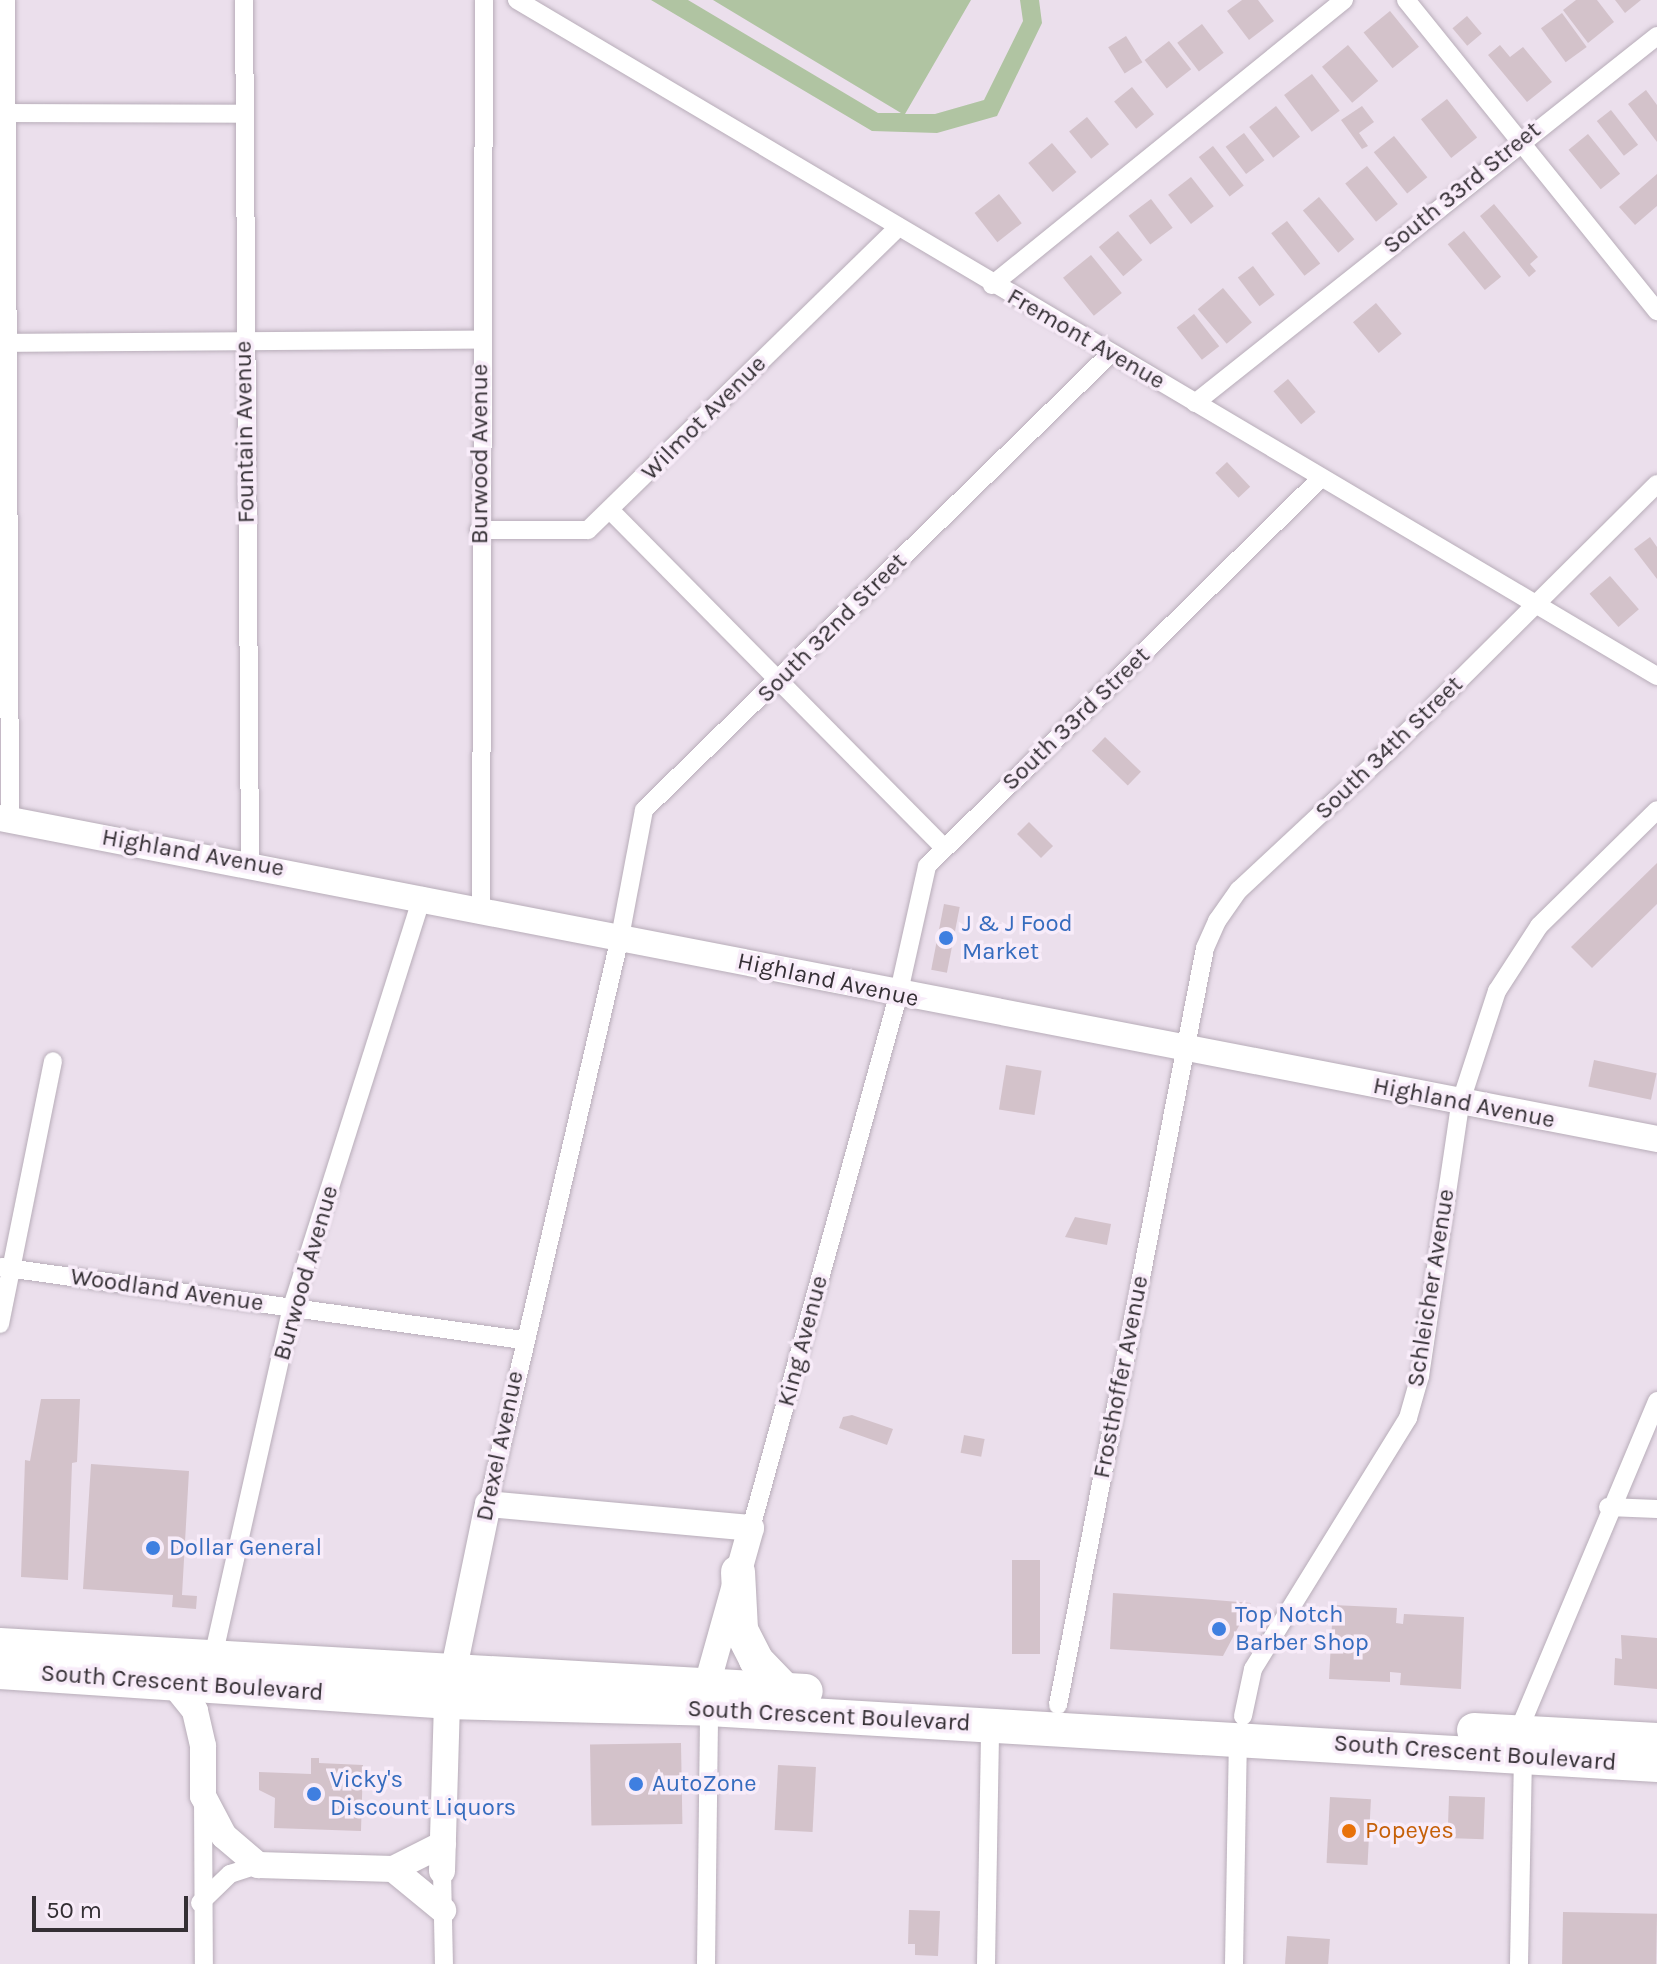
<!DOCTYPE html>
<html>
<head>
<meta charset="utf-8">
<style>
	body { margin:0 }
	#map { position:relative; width:1657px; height:1964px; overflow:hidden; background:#ebdfec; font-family:Karla,sans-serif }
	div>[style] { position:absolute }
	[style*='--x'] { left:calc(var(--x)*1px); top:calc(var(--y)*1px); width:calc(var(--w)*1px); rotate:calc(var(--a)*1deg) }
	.green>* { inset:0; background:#b0c4a2 }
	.building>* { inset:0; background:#d3c2ca; transform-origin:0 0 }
	.roads { filter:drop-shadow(0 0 2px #b8adb9) drop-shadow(0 0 2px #b8adb9) }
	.street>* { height:18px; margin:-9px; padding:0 9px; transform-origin:9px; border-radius:9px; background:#fff }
	.secondary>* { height:26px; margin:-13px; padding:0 13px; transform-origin:13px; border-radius:13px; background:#fff }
	.highway>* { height:34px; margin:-17px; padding:0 17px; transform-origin:17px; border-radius:17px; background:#fff }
	.dots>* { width:22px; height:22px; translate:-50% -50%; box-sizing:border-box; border:4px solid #f8ecf9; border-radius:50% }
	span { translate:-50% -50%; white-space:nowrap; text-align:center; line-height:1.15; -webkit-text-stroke:7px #f8ecf9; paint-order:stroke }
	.street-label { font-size:24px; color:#342f34 }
	.shop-label { font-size:24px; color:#366cbe }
	.left { translate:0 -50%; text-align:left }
	.food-label { font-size:24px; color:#c56008 }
	.scale { position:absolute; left:32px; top:1896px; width:156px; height:36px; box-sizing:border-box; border:4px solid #342f34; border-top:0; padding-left:10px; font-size:24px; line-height:28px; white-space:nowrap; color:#342f34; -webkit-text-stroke:6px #f8ecf9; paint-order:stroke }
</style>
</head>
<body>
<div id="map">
	<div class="green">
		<i style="clip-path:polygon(651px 0,688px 0,878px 113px,901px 113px,713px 0,971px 0,905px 114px,935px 114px,984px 100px,1023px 21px,1020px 0,1039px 0,1042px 23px,997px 116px,937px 133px,872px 131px)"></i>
	</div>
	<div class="building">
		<i style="clip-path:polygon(1242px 0,1258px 0,1274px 21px,1249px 40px,1227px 11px)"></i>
		<i style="clip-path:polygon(1576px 0,1597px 0,1614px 22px,1588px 43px,1563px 10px)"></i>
		<i style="clip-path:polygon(1615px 0,1641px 0,1625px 13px)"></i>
		<i style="left:1390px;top:11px;width:46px;height:34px;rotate:51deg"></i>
		<i style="left:1562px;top:13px;width:42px;height:26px;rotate:54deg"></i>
		<i style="left:1467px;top:16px;width:23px;height:19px;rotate:50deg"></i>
		<i style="left:1202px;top:24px;width:36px;height:31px;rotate:53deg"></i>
		<i style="left:1126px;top:36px;width:31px;height:21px;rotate:58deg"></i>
		<i style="left:1169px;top:41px;width:36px;height:31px;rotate:52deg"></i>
		<i style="left:1348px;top:45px;width:47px;height:34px;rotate:50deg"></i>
		<i style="clip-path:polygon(1500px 45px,1510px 57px,1523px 47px,1552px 82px,1527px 102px,1488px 55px)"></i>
		<i style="left:1312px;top:74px;width:46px;height:35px;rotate:53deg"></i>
		<i style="left:1132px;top:87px;width:35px;height:23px;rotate:51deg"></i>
		<i style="clip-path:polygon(1646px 90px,1657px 105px,1657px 142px,1628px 104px)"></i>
		<i style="left:1447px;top:99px;width:49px;height:33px;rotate:52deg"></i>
		<i style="left:1276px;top:106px;width:39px;height:34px;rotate:52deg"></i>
		<i style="clip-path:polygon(1362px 106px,1374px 122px,1359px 133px,1368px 146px,1362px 149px,1341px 120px)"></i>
		<i style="left:1611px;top:110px;width:44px;height:18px;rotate:52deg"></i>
		<i style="left:1087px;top:117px;width:35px;height:23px;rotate:51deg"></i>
		<i style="left:1244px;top:133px;width:34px;height:23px;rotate:53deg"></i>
		<i style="left:1588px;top:134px;width:51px;height:25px;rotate:51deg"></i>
		<i style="left:1394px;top:136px;width:53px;height:26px;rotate:51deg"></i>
		<i style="left:1052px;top:143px;width:38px;height:31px;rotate:50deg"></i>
		<i style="left:1213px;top:146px;width:50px;height:18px;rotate:52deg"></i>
		<i style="left:1367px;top:166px;width:49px;height:28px;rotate:51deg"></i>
		<i style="clip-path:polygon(1657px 174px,1657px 206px,1635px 225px,1619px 207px)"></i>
		<i style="left:1191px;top:177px;width:37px;height:29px;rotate:52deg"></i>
		<i style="left:999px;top:194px;width:37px;height:31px;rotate:52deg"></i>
		<i style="left:1319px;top:197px;width:55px;height:21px;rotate:50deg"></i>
		<i style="left:1151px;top:199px;width:36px;height:28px;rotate:53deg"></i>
		<i style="clip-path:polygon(1494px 204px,1538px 257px,1530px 264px,1536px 271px,1529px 277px,1480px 216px)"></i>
		<i style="left:1287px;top:221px;width:54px;height:20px;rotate:52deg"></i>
		<i style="left:1118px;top:231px;width:38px;height:25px;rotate:50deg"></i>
		<i style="left:1464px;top:231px;width:59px;height:21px;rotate:51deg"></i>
		<i style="left:1091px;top:255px;width:49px;height:36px;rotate:51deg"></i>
		<i style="left:1253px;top:266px;width:36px;height:19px;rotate:53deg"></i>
		<i style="left:1223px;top:288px;width:45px;height:33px;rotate:50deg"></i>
		<i style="left:1376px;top:303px;width:40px;height:30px;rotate:50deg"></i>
		<i style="left:1194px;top:314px;width:41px;height:22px;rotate:52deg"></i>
		<i style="left:1288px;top:379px;width:43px;height:19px;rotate:50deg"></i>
		<i style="left:1227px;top:462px;width:34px;height:16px;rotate:47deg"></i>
		<i style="clip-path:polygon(1650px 537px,1657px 547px,1657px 579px,1634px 549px)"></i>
		<i style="left:1610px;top:576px;width:44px;height:27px;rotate:49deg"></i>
		<i style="left:1105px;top:737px;width:50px;height:19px;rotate:44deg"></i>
		<i style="left:1029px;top:822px;width:34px;height:17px;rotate:45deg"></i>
		<i style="clip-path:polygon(1657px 863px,1657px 904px,1592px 968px,1571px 947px)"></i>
		<i style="left:944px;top:904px;width:16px;height:67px;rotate:11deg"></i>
		<i style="left:1594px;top:1060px;width:64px;height:27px;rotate:12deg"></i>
		<i style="left:1006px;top:1065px;width:36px;height:45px;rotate:9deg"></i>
		<i style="clip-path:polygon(1075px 1217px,1111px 1224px,1107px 1245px,1065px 1237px)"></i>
		<i style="clip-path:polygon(41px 1399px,80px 1399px,77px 1462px,72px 1463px,68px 1580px,21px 1577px,25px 1460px,30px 1461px)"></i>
		<i style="clip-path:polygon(852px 1415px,893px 1429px,887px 1445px,839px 1428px,843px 1417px)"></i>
		<i style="left:964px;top:1435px;width:21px;height:18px;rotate:11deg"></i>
		<i style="clip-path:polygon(91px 1464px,189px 1471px,182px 1595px,197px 1596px,196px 1609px,172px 1607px,173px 1595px,83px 1589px)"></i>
		<i style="left:1012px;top:1560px;width:28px;height:94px"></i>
		<i style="clip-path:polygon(1113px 1593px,1202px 1599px,1251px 1603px,1223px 1656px,1110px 1649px)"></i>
		<i style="clip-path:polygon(1333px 1605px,1397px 1608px,1396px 1623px,1403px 1624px,1404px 1614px,1464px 1617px,1461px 1689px,1400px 1685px,1401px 1673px,1390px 1672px,1390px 1682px,1329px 1679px)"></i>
		<i style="clip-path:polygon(1621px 1635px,1657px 1638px,1657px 1689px,1614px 1685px,1615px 1658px,1622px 1659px)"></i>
		<i style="left:681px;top:1743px;width:81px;height:91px;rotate:89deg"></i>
		<i style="clip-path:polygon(311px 1758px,319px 1758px,319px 1763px,363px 1765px,361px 1831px,274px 1828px,275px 1798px,259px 1790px,259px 1772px,311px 1774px)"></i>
		<i style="left:778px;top:1765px;width:38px;height:65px;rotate:3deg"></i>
		<i style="left:1449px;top:1796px;width:36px;height:42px;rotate:2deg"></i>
		<i style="left:1330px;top:1797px;width:41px;height:66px;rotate:3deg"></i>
		<i style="clip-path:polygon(909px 1910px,940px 1911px,938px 1956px,915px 1955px,915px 1944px,908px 1944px)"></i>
		<i style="left:1563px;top:1912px;width:94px;height:52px;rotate:1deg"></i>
		<i style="left:1287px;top:1936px;width:43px;height:28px;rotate:4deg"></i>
	</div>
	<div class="roads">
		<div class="street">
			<i style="--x:6;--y:0;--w:820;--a:89.72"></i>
			<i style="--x:244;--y:0;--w:864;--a:89.6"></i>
			<i style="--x:517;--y:0;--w:1325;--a:30.67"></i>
			<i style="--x:1406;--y:0;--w:400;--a:51.1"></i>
			<i style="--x:7;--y:113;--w:237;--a:0.2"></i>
			<i style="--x:992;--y:285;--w:453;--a:-39"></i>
			<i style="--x:0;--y:343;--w:480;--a:-0.4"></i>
			<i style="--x:1195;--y:403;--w:590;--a:-38.46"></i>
			<i style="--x:611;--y:511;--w:474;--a:45.3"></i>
			<i style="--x:479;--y:530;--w:109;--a:0"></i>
			<i style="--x:588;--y:530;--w:431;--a:-44.3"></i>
			<i style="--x:481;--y:907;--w:907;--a:-89.81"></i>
			<i style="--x:0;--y:1267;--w:528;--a:7.95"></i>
			<i style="--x:0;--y:1324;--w:268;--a:-78.6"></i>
			<i style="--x:488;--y:1504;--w:582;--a:-76.89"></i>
			<i style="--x:620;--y:937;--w:129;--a:-79.3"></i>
			<i style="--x:644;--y:810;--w:652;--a:-44.38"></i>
			<i style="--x:1608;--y:1507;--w:49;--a:2.3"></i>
			<i style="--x:751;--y:1528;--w:552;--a:-74.55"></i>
			<i style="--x:898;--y:996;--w:133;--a:-77.4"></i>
			<i style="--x:927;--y:866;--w:552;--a:-44.56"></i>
			<i style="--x:213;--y:1657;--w:359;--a:-77.3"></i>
			<i style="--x:292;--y:1307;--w:431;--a:-72.4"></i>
			<i style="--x:1058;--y:1705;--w:771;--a:-79.01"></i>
			<i style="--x:1205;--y:948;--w:30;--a:-66"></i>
			<i style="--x:1217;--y:921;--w:38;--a:-55"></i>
			<i style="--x:1239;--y:890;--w:204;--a:-43"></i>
			<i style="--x:1388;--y:751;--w:379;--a:-44.8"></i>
			<i style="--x:1243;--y:1716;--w:48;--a:-78"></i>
			<i style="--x:1253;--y:1669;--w:295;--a:-58.3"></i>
			<i style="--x:1408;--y:1418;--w:44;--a:-74.1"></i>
			<i style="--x:1420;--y:1376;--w:275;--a:-81.6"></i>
			<i style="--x:1460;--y:1104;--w:119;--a:-71.9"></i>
			<i style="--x:1497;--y:991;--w:77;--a:-57.1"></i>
			<i style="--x:1539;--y:926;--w:165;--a:-44.5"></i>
			<i style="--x:1518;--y:1732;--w:359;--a:-67.2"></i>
			<i style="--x:203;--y:1798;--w:166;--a:89.7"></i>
			<i style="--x:442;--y:1871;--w:93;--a:88.8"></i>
			<i style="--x:200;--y:1903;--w:42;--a:-44"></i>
			<i style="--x:230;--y:1874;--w:29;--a:-18"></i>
			<i style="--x:706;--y:1964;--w:255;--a:-89.3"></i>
			<i style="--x:986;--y:1964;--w:240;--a:-89"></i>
			<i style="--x:1234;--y:1964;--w:226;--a:-89"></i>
			<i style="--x:1519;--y:1964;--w:208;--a:-88.9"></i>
		</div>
		<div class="secondary">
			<i style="--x:0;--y:818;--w:1688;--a:10.96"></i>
			<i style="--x:171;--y:1681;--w:38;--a:51"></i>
			<i style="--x:195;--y:1711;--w:36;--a:77"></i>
			<i style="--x:203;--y:1746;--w:50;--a:90"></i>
			<i style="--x:203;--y:1796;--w:45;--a:62.3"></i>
			<i style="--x:224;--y:1836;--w:45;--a:40.5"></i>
			<i style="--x:258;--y:1865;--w:135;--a:1.7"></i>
			<i style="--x:393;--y:1869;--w:56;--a:-26.6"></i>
			<i style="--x:393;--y:1869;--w:65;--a:39.4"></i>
			<i style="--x:442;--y:1871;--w:169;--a:-88.3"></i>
			<i style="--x:447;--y:1702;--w:202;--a:-78.3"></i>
			<i style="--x:488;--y:1504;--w:264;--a:5.2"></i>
			<i style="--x:751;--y:1528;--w:163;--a:105.7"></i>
		</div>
		<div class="highway">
			<i style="--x:738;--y:1572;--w:58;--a:87"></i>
			<i style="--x:741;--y:1630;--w:34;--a:63"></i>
			<i style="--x:756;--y:1660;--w:42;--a:46"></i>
			<i style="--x:0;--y:1645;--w:807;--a:3.27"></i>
			<i style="--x:0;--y:1672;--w:448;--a:3.8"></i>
			<i style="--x:447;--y:1702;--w:262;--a:1.5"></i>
			<i style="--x:709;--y:1709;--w:950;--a:3.38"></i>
			<i style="--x:1474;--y:1730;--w:183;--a:3.1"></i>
		</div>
	</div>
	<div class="dots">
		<i style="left:946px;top:938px;background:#3f7fe0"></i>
		<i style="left:153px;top:1548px;background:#3f7fe0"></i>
		<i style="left:1219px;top:1629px;background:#3f7fe0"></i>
		<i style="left:636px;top:1784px;background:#3f7fe0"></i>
		<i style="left:314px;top:1794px;background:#3f7fe0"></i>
		<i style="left:1349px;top:1831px;background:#e8710a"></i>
	</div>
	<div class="street-label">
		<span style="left:1462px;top:188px;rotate:-39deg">South 33rd Street</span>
		<span style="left:1086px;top:339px;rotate:30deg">Fremont Avenue</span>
		<span style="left:704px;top:418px;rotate:-45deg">Wilmot Avenue</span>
		<span style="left:245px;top:432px;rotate:-91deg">Fountain Avenue</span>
		<span style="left:480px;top:454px;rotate:-90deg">Burwood Avenue</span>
		<span style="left:832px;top:628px;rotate:-45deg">South 32nd Street</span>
		<span style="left:1076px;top:719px;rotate:-44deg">South 33rd Street</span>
		<span style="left:1389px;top:748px;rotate:-44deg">South 34th Street</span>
		<span style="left:193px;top:853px;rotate:10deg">Highland Avenue</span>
		<span style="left:828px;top:980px;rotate:12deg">Highland Avenue</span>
		<span style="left:1464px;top:1103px;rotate:11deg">Highland Avenue</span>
		<span style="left:306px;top:1273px;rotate:-74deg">Burwood Avenue</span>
		<span style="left:1431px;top:1288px;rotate:-81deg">Schleicher Avenue</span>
		<span style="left:167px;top:1290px;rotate:8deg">Woodland Avenue</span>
		<span style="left:803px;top:1341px;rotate:-75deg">King Avenue</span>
		<span style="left:1121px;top:1377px;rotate:-79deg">Frosthoffer Avenue</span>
		<span style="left:500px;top:1446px;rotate:-78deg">Drexel Avenue</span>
		<span style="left:182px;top:1683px;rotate:4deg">South Crescent Boulevard</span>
		<span style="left:829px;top:1716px;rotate:3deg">South Crescent Boulevard</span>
		<span style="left:1475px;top:1753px;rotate:4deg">South Crescent Boulevard</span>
	</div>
	<div class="shop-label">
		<span class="left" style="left:962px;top:938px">J &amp; J Food<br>Market</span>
		<span class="left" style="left:169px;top:1548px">Dollar General</span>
		<span class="left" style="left:1235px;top:1629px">Top Notch<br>Barber Shop</span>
		<span class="left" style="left:330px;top:1794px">Vicky's<br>Discount Liquors</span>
		<span class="left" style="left:652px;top:1784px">AutoZone</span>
	</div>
	<div class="food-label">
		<span class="left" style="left:1365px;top:1831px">Popeyes</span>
	</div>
	<div class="scale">50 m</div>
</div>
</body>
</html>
